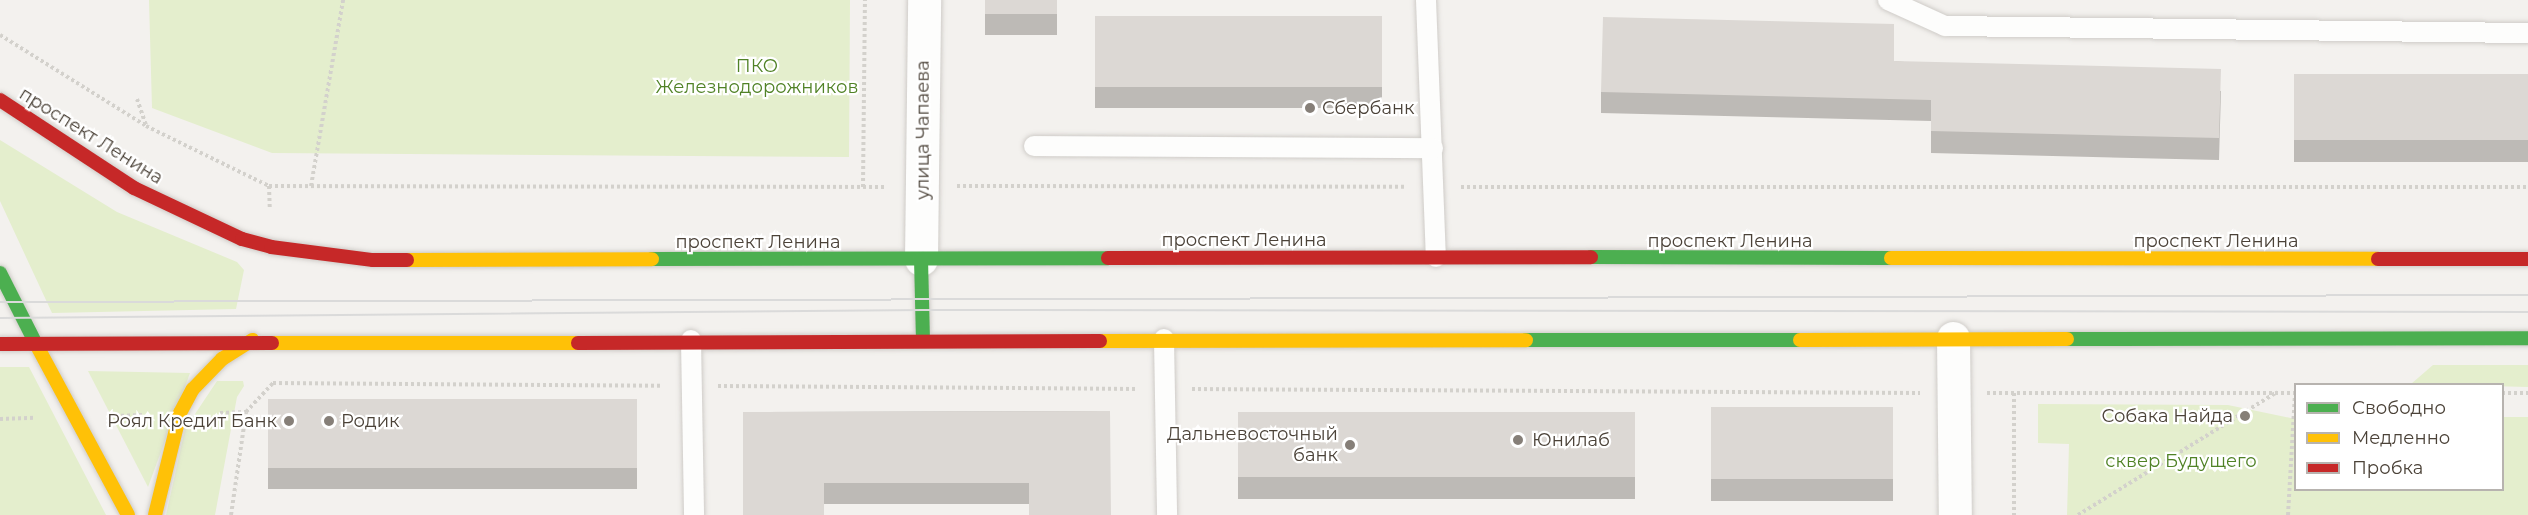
<!DOCTYPE html>
<html>
<head>
<meta charset="utf-8">
<style>
	body { margin:0 }
	#map { position:relative; width:2528px; height:515px; overflow:hidden; background:#f3f1ee; font-family:Montserrat,sans-serif }
	div>[style] { position:absolute }
	[style*='--x'] { left:calc(var(--x)*1px); top:calc(var(--y)*1px); width:calc(var(--w)*1px); rotate:calc(var(--a)*1deg) }
	.green>* { inset:0; background:#e4eecd }
	.path>* { height:4px; margin-top:-2px; transform-origin:0; background:repeating-linear-gradient(90deg,#d3d1cc 0 3px,transparent 0 6px) }
	.roads { filter:drop-shadow(0 0 2px #cfccc8) drop-shadow(0 0 2px #cfccc8) }
	.lane>* { height:20px; margin:-10px; padding:0 10px; transform-origin:10px; border-radius:10px; background:#fdfdfc }
	.street>* { height:33px; margin:-16.5px; padding:0 16.5px; transform-origin:16.5px; border-radius:16.5px; background:#fdfdfc }
	.fast>* { height:14px; margin:-7px; padding:0 7px; transform-origin:7px; border-radius:7px; background:#4caf50 }
	.slow>* { height:14px; margin:-7px; padding:0 7px; transform-origin:7px; border-radius:7px; background:#ffc107 }
	.jam>* { height:14px; margin:-7px; padding:0 7px; transform-origin:7px; border-radius:7px; background:#c62828 }
	.tram>* { height:1.5px; margin:-0.75px; padding:0 0.75px; transform-origin:0.75px; border-radius:0.75px; background:#dadada }
	.wall>* { inset:0; background:#bdbab6; transform-origin:0 0 }
	.building>* { inset:0; background:#dcd8d4; transform-origin:0 0 }
	.dots>* { width:16px; height:16px; translate:-50% -50%; box-sizing:border-box; border:3px solid #fff; border-radius:50% }
	span { translate:-50% -50%; white-space:nowrap; text-align:center; line-height:1.15; -webkit-text-stroke:4.5px #fff; paint-order:stroke }
	.park-label { font-size:18px; color:#508226 }
	.poi-label { font-size:18px; color:#4b4238 }
	.left { translate:0 -50%; text-align:left }
	.right { translate:-100% -50%; text-align:right }
	.street-label { font-size:18px; color:#4b4238 }
	.legend { position:absolute; left:2294px; top:383px; width:210px; height:108px; box-sizing:border-box; background:#fff; border:2px solid #b7b3af; margin:0; padding:8px 10px; list-style:none; font-size:18px; color:#4b4238 }
	.legend li { display:flex; align-items:center; gap:12px; height:30px }
	.legend b { width:30px; border:2px solid #b7b3af }
</style>
</head>
<body>
<div id="map">
	<div class="green">
		<i style="clip-path:polygon(149px 0,850px 0,849px 157px,272px 153px,152px 108px)"></i>
		<i style="clip-path:polygon(0 140px,117px 212px,237px 262px,244px 270px,236px 309px,52px 313px,0 201px)"></i>
		<i style="clip-path:polygon(2433px 365px,2528px 365px,2528px 387px,2411px 384px)"></i>
		<i style="clip-path:polygon(0 367px,29px 367px,106px 515px,0 515px)"></i>
		<i style="clip-path:polygon(88px 371px,190px 373px,148px 487px)"></i>
		<i style="clip-path:polygon(217px 381px,243px 381px,244px 386px,237px 397px,215px 515px,166px 515px,185px 429px)"></i>
		<i style="clip-path:polygon(2038px 404px,2228px 405px,2295px 419px,2296px 490px,2502px 490px,2503px 417px,2528px 417px,2528px 515px,2067px 515px,2069px 444px,2038px 443px)"></i>
	</div>
	<div class="path">
		<i style="--x:0;--y:35;--w:172;--a:31.9"></i>
		<i style="--x:146;--y:126;--w:137;--a:26"></i>
		<i style="--x:269;--y:186;--w:617;--a:0.09"></i>
		<i style="--x:137;--y:99;--w:28;--a:71"></i>
		<i style="--x:269;--y:186;--w:24;--a:88"></i>
		<i style="--x:311;--y:186;--w:189;--a:-80.2"></i>
		<i style="--x:957;--y:186;--w:448;--a:0.1"></i>
		<i style="--x:863;--y:187;--w:187;--a:-89.4"></i>
		<i style="--x:1461;--y:187;--w:1067;--a:0"></i>
		<i style="--x:718;--y:386;--w:419;--a:0.4"></i>
		<i style="--x:1192;--y:389;--w:728;--a:0.31"></i>
		<i style="--x:1987;--y:393;--w:309;--a:0"></i>
		<i style="--x:2014;--y:393;--w:122;--a:90"></i>
		<i style="--x:2502;--y:393;--w:26;--a:0"></i>
		<i style="--x:220;--y:413;--w:26;--a:-2"></i>
		<i style="--x:115;--y:416;--w:29;--a:-2"></i>
		<i style="--x:0;--y:419;--w:35;--a:-2"></i>
		<i style="--x:231;--y:515;--w:104;--a:-81.7"></i>
		<i style="--x:246;--y:412;--w:40;--a:-47"></i>
		<i style="--x:273;--y:383;--w:390;--a:0.4"></i>
		<i style="--x:2078;--y:515;--w:234;--a:-31.7"></i>
		<i style="--x:2288;--y:515;--w:122;--a:-86.7"></i>
	</div>
	<div class="roads">
		<div class="lane">
			<i style="--x:1426;--y:0;--w:257;--a:87.8"></i>
			<i style="--x:1888;--y:0;--w:63;--a:24.5"></i>
			<i style="--x:1945;--y:26;--w:583;--a:0.69"></i>
			<i style="--x:1034;--y:146;--w:399;--a:0.3"></i>
			<i style="--x:1164;--y:339;--w:176;--a:89"></i>
			<i style="--x:691;--y:340;--w:175;--a:89"></i>
		</div>
		<div class="street">
			<i style="--x:921;--y:259;--w:259;--a:-89.3"></i>
			<i style="--x:1953;--y:338;--w:177;--a:89.4"></i>
		</div>
		<div class="fast">
			<i style="--x:1591;--y:257;--w:300;--a:0.2"></i>
			<i style="--x:652;--y:259;--w:456;--a:-0.1"></i>
			<i style="--x:921;--y:259;--w:80;--a:88.6"></i>
			<i style="--x:0;--y:273;--w:80;--a:63.1"></i>
			<i style="--x:2067;--y:339;--w:461;--a:-0.1"></i>
			<i style="--x:1526;--y:340;--w:274;--a:0"></i>
		</div>
		<div class="slow">
			<i style="--x:1891;--y:258;--w:487;--a:0.1"></i>
			<i style="--x:407;--y:260;--w:245;--a:-0.2"></i>
			<i style="--x:1800;--y:340;--w:267;--a:-0.2"></i>
			<i style="--x:1100;--y:341;--w:426;--a:-0.1"></i>
			<i style="--x:272;--y:343;--w:306;--a:0"></i>
			<i style="--x:36;--y:344;--w:194;--a:61.7"></i>
			<i style="--x:155;--y:515;--w:105;--a:-76.2"></i>
			<i style="--x:180;--y:413;--w:27;--a:-62"></i>
			<i style="--x:193;--y:389;--w:42;--a:-46"></i>
			<i style="--x:222;--y:359;--w:36;--a:-32"></i>
		</div>
		<div class="jam">
			<i style="--x:0;--y:100;--w:160;--a:33.3"></i>
			<i style="--x:134;--y:188;--w:119;--a:25.3"></i>
			<i style="--x:242;--y:239;--w:30;--a:15"></i>
			<i style="--x:271;--y:247;--w:103;--a:7.3"></i>
			<i style="--x:373;--y:260;--w:34;--a:0"></i>
			<i style="--x:1108;--y:258;--w:483;--a:-0.1"></i>
			<i style="--x:2378;--y:259;--w:150;--a:0"></i>
			<i style="--x:578;--y:343;--w:522;--a:-0.22"></i>
			<i style="--x:0;--y:344;--w:272;--a:-0.2"></i>
		</div>
	</div>
	<div class="tram">
		<i style="--x:0;--y:302;--w:2528;--a:-0.16"></i>
		<i style="--x:0;--y:318;--w:923;--a:-0.5"></i>
		<i style="--x:923;--y:310;--w:1605;--a:0.07"></i>
	</div>
	<div class="wall">
		<i style="left:985px;top:0;width:72px;height:35px"></i>
		<i style="left:1095px;top:16px;width:287px;height:92px"></i>
		<i style="clip-path:polygon(1894px 24px,1894px 61px,2221px 91px,2219px 160px,1931px 153px,1931px 121px,1601px 113px,1601px 92px)"></i>
		<i style="left:2294px;top:74px;width:234px;height:88px"></i>
		<i style="left:268px;top:399px;width:369px;height:90px"></i>
		<i style="left:1711px;top:407px;width:182px;height:94px"></i>
		<i style="clip-path:polygon(1110px 411px,1029px 504px,824px 504px,743px 412px)"></i>
		<i style="left:1238px;top:412px;width:397px;height:87px"></i>
	</div>
	<div class="building">
		<i style="left:985px;top:0;width:72px;height:14px"></i>
		<i style="left:1095px;top:16px;width:287px;height:71px"></i>
		<i style="clip-path:polygon(1603px 17px,1894px 24px,1894px 61px,2221px 69px,2219px 138px,1931px 131px,1931px 100px,1601px 92px)"></i>
		<i style="left:2294px;top:74px;width:234px;height:66px"></i>
		<i style="left:268px;top:399px;width:369px;height:69px"></i>
		<i style="left:1711px;top:407px;width:182px;height:72px"></i>
		<i style="clip-path:polygon(1110px 411px,1111px 515px,1029px 515px,1029px 483px,824px 483px,824px 515px,743px 515px,743px 412px)"></i>
		<i style="left:1238px;top:412px;width:397px;height:65px"></i>
	</div>
	<div class="dots">
		<i style="left:1310px;top:108px;background:#867f78"></i>
		<i style="left:2245px;top:416px;background:#867f78"></i>
		<i style="left:289px;top:421px;background:#867f78"></i>
		<i style="left:329px;top:421px;background:#867f78"></i>
		<i style="left:1518px;top:440px;background:#867f78"></i>
		<i style="left:1350px;top:445px;background:#867f78"></i>
	</div>
	<div class="park-label">
		<span style="left:757px;top:77px">ПКО<br>Железнодорожников</span>
		<span style="left:2181px;top:461px">сквер Будущего</span>
	</div>
	<div class="poi-label">
		<span class="left" style="left:1322px;top:108px">Сбербанк</span>
		<span class="right" style="left:2233px;top:416px">Собака Найда</span>
		<span class="right" style="left:277px;top:421px">Роял Кредит Банк</span>
		<span class="left" style="left:341px;top:421px">Родик</span>
		<span class="right" style="left:1338px;top:445px">Дальневосточный<br>банк</span>
		<span class="left" style="left:1532px;top:440px">Юнилаб</span>
	</div>
	<div class="street-label">
		<span style="left:923px;top:130px;rotate:-90deg">улица Чапаева</span>
		<span style="left:91px;top:136px;rotate:32deg">проспект Ленина</span>
		<span style="left:1244px;top:240px">проспект Ленина</span>
		<span style="left:1730px;top:241px">проспект Ленина</span>
		<span style="left:2216px;top:241px">проспект Ленина</span>
		<span style="left:758px;top:242px">проспект Ленина</span>
	</div>
	<ul class="legend">
	<li><b style="height:8px;background:#4caf50"></b>Свободно</li>
	<li><b style="height:8px;background:#ffc107"></b>Медленно</li>
	<li><b style="height:8px;background:#c62828"></b>Пробка</li>
	</ul>
</div>
</body>
</html>
